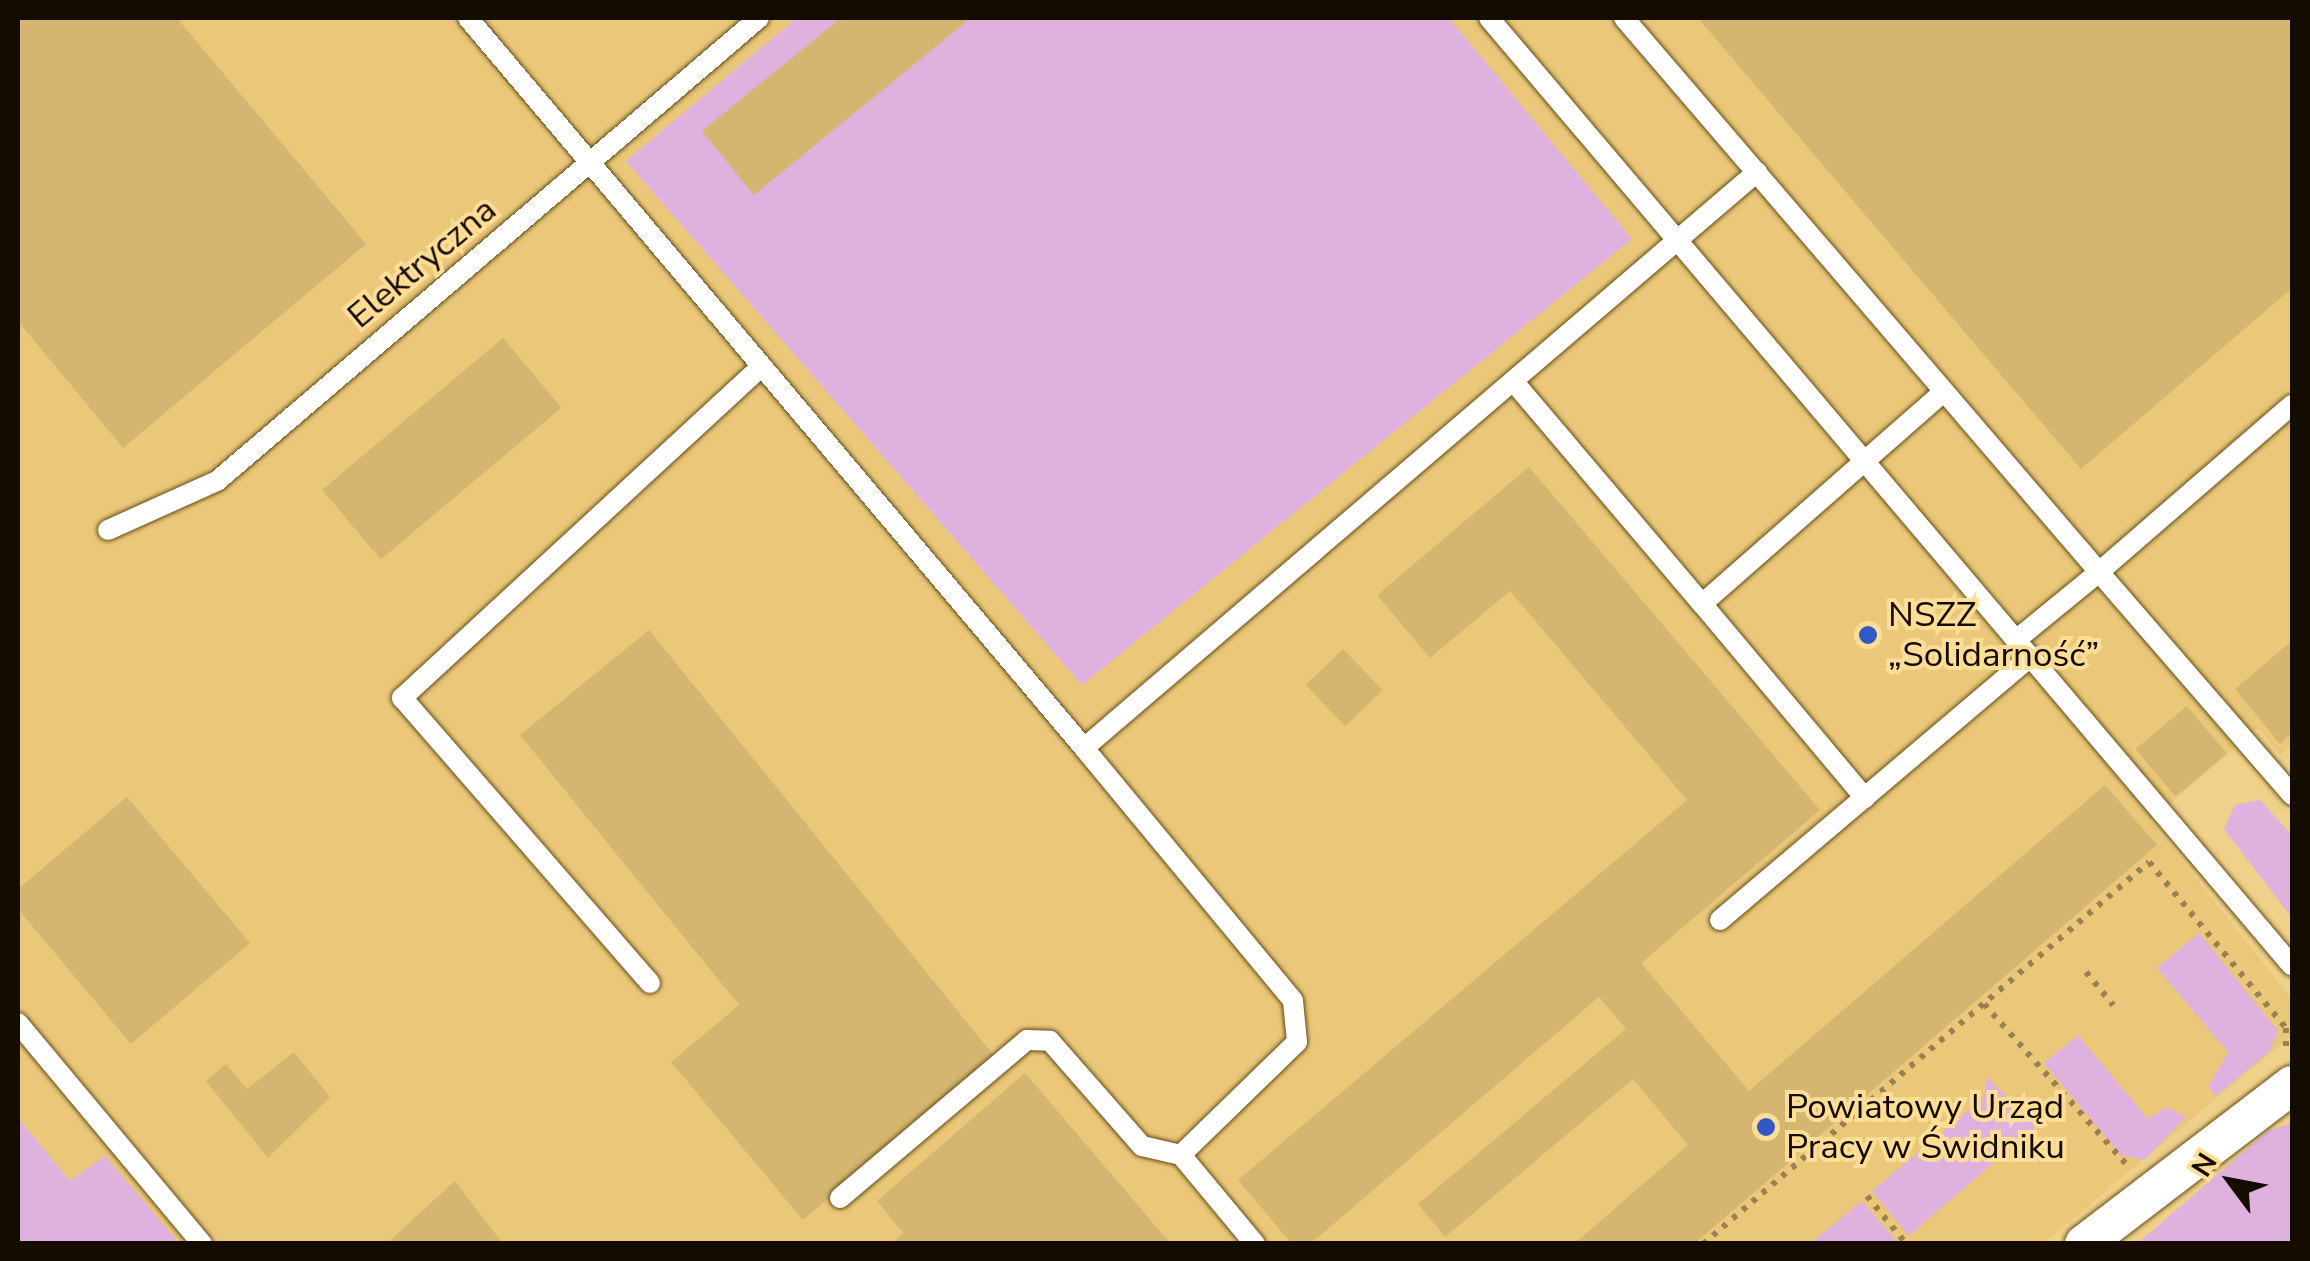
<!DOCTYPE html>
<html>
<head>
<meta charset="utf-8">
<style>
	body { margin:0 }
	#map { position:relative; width:2310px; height:1261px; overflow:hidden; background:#f0d18a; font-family:"Nunito Sans",sans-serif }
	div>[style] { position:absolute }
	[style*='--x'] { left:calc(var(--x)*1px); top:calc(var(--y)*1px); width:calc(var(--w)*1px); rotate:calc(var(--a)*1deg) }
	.built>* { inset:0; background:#ebc779 }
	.green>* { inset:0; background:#dfb1df }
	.building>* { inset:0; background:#d5b670; transform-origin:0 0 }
	.path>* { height:6px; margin-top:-3px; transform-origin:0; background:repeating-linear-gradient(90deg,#988152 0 5px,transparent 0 13px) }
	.roads { filter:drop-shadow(0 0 2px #644e17) drop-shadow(0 0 2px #644e17) }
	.service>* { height:20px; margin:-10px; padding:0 10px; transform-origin:10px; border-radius:10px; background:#fff }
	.minor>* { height:38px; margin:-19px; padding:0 19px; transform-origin:19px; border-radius:19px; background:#fff }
	.dots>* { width:28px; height:28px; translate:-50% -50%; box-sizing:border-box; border:5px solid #fede97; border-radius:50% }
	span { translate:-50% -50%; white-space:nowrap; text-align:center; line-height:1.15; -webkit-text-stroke:8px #fede97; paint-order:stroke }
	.street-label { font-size:35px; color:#150c00 }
	.poi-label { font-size:35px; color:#150c00 }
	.left { translate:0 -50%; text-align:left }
	.frame { position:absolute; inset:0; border:20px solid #150c00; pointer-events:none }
	.north { position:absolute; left:2180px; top:1131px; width:100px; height:100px; -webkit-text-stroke:8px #fede97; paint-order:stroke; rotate:302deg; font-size:28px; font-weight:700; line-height:40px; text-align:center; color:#150c00 }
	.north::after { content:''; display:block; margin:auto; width:35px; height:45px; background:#150c00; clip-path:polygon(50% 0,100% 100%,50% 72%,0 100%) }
</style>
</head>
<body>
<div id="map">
	<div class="built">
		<i style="clip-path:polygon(18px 18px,2292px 18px,2292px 745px,2281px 755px,2258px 728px,2150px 821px,2292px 999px,2292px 1035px,2044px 1243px,179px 1243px,105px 1156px,70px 1181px,18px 1118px)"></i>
	</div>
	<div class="green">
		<i style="clip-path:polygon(797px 18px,1449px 18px,1632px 239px,1082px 685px,626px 161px)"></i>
		<i style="clip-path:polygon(2260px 800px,2292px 835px,2292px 918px,2224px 829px,2235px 805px)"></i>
		<i style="clip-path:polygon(2199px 933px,2278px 1031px,2269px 1052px,2216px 1096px,2208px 1087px,2228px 1052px,2157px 968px)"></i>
		<i style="clip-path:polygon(2078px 1035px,2148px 1119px,2166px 1107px,2186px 1117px,2145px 1160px,2121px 1155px,2044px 1063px)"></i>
		<i style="clip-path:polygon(1987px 1077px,2036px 1126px,1909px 1236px,1872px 1191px,1984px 1097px)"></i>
		<i style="clip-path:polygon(18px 1118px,70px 1181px,105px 1156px,179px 1243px,18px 1243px)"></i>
		<i style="clip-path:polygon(2292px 1123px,2292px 1243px,2138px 1243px,2268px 1131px)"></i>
		<i style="clip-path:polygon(1862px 1201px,1898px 1243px,1811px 1243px)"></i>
	</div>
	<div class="building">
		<i style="clip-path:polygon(18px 18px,177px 18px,366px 244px,123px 448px,18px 321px)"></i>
		<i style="clip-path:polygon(841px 18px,971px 18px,754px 195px,702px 131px)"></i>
		<i style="clip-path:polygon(1698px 18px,2292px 18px,2292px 288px,2081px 469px)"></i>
		<i style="left:503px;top:338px;width:91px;height:236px;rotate:50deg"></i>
		<i style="clip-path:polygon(1529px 467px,1820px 810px,1641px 963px,1749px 1091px,2105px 785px,2157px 845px,1694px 1244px,1574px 1244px,1688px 1145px,1633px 1079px,1445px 1237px,1418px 1204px,1626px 1029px,1599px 997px,1310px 1244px,1292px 1244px,1238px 1180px,1687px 800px,1510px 591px,1430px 658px,1377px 595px)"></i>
		<i style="clip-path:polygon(649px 630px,995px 1057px,803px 1220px,671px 1062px,739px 1005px,520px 735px)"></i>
		<i style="clip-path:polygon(2292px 641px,2292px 733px,2280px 744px,2235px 689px)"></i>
		<i style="left:1343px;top:649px;width:57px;height:52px;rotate:46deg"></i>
		<i style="left:2187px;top:706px;width:62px;height:67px;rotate:50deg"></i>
		<i style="clip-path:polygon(127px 797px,250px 943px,131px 1044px,18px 909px,18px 889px)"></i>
		<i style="clip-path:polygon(294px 1052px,330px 1097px,268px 1158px,206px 1081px,226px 1064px,247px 1089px)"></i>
		<i style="clip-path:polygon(1025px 1073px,1171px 1244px,892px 1244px,903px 1233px,877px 1201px)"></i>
		<i style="clip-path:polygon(455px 1181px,503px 1244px,386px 1244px)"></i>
	</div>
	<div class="path">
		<i style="--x:2086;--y:972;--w:43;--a:50.7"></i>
		<i style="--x:1984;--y:1004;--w:215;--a:48.4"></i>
		<i style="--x:1867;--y:1196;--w:58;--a:50.6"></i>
		<i style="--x:1703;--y:1244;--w:587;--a:-40.58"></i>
		<i style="--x:2149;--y:862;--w:215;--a:50.5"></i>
		<i style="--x:2286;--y:1028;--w:20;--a:90"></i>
	</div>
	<div class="roads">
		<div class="service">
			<i style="--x:468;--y:18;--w:955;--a:49.84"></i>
			<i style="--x:1084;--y:748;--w:886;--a:-40.56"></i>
			<i style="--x:1489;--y:18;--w:1242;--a:49.73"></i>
			<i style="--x:1624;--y:18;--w:730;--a:49.39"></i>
			<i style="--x:2099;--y:572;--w:255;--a:-40.9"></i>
			<i style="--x:1513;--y:381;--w:292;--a:49.7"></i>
			<i style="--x:108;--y:530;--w:120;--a:-24.2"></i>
			<i style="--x:217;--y:481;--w:713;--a:-40.51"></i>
			<i style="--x:2016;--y:640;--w:107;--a:-39.3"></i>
			<i style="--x:2099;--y:572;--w:295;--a:49.1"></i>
			<i style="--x:1084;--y:748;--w:328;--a:50.4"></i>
			<i style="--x:1293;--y:1001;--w:41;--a:84.4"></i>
			<i style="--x:1297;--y:1042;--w:162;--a:135.8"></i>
			<i style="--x:1181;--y:1155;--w:116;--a:50.3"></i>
			<i style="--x:1865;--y:798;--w:253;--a:-130"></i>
			<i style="--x:1702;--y:604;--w:321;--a:-41.3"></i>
			<i style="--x:1720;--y:920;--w:408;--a:-40.3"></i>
			<i style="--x:650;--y:983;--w:378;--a:-131"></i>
			<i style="--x:402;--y:698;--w:488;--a:-42.7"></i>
			<i style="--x:18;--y:1023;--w:288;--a:50.2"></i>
			<i style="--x:840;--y:1198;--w:245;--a:-40.2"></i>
			<i style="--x:1027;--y:1040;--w:23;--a:2"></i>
			<i style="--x:1050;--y:1041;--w:140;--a:48.8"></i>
			<i style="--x:1142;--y:1146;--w:40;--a:13"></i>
		</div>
		<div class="minor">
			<i style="--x:2084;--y:1244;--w:262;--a:-37.4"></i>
		</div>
	</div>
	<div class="dots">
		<i style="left:1868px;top:635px;background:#3258c8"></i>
		<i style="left:1766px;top:1127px;background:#3258c8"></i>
	</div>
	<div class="street-label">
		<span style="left:422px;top:263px;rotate:-40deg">Elektryczna</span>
	</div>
	<div class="poi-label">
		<span class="left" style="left:1888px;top:635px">NSZZ<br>„Solidarność”</span>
		<span class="left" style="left:1786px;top:1127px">Powiatowy Urząd<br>Pracy w Świdniku</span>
	</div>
	<div class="frame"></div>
	<div class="north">N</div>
</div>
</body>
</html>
